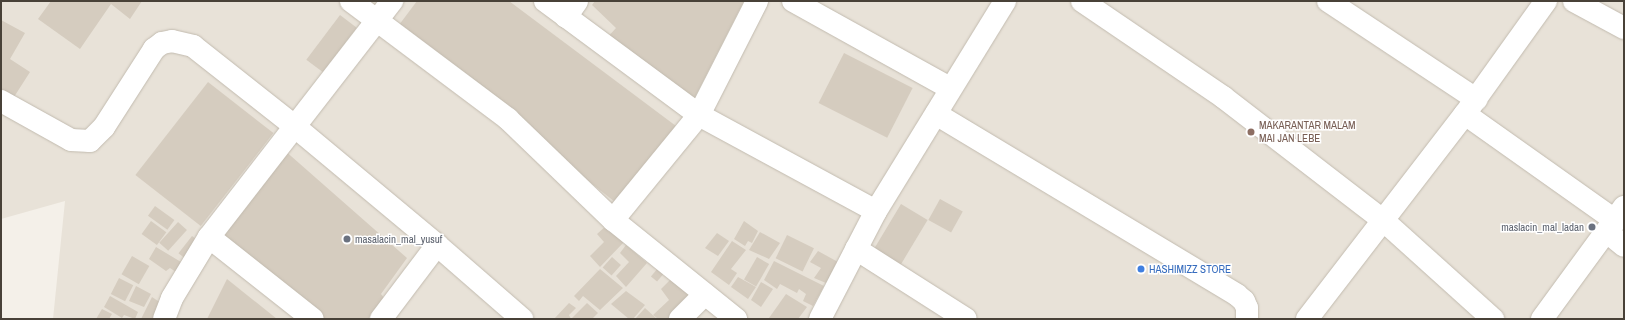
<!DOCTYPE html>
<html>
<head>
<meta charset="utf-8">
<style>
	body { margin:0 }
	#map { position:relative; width:1625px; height:320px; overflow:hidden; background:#f4f0e9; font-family:"Archivo Narrow",sans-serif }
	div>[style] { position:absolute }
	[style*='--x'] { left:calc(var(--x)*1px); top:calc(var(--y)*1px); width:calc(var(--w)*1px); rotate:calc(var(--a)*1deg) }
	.residential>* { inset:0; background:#e8e2d8 }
	.building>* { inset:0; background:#d5ccbf; transform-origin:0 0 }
	.roads { filter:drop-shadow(0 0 1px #c2bbaf) drop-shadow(0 0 1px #c2bbaf) }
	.street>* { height:22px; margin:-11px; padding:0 11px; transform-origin:11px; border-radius:11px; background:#fff }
	.dots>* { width:11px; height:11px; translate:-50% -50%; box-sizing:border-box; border:2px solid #fff; border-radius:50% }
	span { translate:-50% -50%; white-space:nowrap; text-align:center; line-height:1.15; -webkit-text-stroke:3px #fff; paint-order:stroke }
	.education-label { font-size:11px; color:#785e54 }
	.left { translate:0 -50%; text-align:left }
	.worship-label { font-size:11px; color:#5b616d }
	.right { translate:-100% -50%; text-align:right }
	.shop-label { font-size:11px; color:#366cbe }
	.frame { position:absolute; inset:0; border:2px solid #484138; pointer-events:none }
</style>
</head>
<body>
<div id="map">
	<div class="residential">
		<i style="clip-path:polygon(1px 1px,1624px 1px,1624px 319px,53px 319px,65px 201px,1px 219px)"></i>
	</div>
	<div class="building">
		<i style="clip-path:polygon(51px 1px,142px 1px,130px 19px,111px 4px,80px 49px,38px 19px)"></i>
		<i style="clip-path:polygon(417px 1px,509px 1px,676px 126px,615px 202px,396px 29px)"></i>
		<i style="clip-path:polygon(595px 1px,744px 1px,692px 103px,605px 40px,616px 28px,592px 5px)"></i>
		<i style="left:340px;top:15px;width:21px;height:56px;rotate:37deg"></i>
		<i style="clip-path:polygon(1px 20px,25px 33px,10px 59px,30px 72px,14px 97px,1px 90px)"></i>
		<i style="left:844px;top:53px;width:77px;height:56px;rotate:27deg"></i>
		<i style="left:208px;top:82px;width:83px;height:118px;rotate:38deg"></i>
		<i style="clip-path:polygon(283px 149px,407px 258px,381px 294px,387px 302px,374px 319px,321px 319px,218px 233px)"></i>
		<i style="left:940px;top:199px;width:26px;height:24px;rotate:29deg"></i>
		<i style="left:901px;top:204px;width:31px;height:58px;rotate:31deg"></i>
		<i style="left:155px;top:206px;width:24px;height:12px;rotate:36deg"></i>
		<i style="left:151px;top:221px;width:19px;height:16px;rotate:36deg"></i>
		<i style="clip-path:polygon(744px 221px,758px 231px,752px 243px,748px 241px,745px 246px,734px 239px)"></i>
		<i style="left:178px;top:222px;width:12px;height:28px;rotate:42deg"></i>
		<i style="clip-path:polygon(607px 225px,624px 242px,600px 267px,590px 256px,604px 242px,597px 234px)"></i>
		<i style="clip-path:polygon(760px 232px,780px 243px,769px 259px,749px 250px)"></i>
		<i style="clip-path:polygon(717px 233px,729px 241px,718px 256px,705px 248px)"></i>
		<i style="left:787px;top:235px;width:30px;height:26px;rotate:26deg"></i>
		<i style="left:192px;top:236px;width:11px;height:22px;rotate:38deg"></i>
		<i style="clip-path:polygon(732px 241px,746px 250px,731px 269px,737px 273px,729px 285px,711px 272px)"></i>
		<i style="clip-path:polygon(626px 245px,647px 263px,626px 287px,616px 276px,629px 262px,620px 253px)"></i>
		<i style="clip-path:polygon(156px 247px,181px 262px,176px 272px,170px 268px,166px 271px,149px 259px)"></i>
		<i style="clip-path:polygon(818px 251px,838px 262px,826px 283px,814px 278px,821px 268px,810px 262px)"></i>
		<i style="left:132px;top:256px;width:20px;height:21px;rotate:30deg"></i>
		<i style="left:612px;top:257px;width:12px;height:14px;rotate:42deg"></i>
		<i style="left:757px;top:257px;width:14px;height:26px;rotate:30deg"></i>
		<i style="clip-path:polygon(774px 261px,824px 286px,813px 306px,803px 301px,806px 294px,799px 289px,797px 293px,780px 284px,777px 289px,764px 280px)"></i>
		<i style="left:658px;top:268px;width:8px;height:11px;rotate:40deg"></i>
		<i style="clip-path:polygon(600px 269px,623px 288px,600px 310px,583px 296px,579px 301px,574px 296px)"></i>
		<i style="clip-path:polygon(674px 276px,693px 296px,668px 319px,658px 319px,653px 315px,669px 300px,661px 289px)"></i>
		<i style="clip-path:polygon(738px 277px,756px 287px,748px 299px,731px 287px)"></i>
		<i style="left:119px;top:278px;width:16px;height:18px;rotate:27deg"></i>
		<i style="clip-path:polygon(227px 279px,277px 319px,207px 319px)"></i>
		<i style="clip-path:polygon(761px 282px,773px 289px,761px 307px,751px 300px)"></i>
		<i style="clip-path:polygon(136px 286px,151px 294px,144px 307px,129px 301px)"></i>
		<i style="clip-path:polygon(626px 291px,645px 305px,633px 319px,629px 319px,611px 304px)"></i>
		<i style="clip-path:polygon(786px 294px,807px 307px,798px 319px,769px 318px)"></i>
		<i style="clip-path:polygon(110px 296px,138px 312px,135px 319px,124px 315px,122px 318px,104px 307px)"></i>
		<i style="clip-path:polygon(152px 297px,161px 303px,152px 319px,141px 319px)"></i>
		<i style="clip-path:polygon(569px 303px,576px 308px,569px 315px,571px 319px,554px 319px)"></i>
		<i style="clip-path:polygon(587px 303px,598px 313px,592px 319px,571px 319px)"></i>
		<i style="clip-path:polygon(645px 308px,657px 319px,635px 319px)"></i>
		<i style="clip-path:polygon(102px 309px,112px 314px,109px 319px,96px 319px)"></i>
	</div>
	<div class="roads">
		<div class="street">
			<i style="--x:351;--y:1;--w:196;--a:36.9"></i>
			<i style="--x:508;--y:119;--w:146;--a:43.9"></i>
			<i style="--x:613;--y:220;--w:158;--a:38.8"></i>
			<i style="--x:545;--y:1;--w:192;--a:36.5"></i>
			<i style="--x:699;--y:115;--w:201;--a:28.5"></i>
			<i style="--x:793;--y:1;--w:179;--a:29"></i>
			<i style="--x:1082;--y:1;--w:171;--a:34.2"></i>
			<i style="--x:1223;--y:97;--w:203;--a:37.6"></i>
			<i style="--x:1384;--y:221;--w:147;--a:42"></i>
			<i style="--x:1328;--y:1;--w:178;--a:33.5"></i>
			<i style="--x:1574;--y:1;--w:57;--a:28.4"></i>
			<i style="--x:566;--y:17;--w:19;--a:-55"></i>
			<i style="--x:1;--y:101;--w:80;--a:29.1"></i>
			<i style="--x:71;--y:140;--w:19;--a:3"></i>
			<i style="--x:90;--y:141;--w:20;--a:-45"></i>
			<i style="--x:104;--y:127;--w:93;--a:-57.3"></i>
			<i style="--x:154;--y:49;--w:10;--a:-37"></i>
			<i style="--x:162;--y:43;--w:10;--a:-11"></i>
			<i style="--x:172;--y:41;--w:22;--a:13"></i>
			<i style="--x:193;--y:46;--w:127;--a:38.3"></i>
			<i style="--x:293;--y:125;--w:187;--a:39.8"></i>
			<i style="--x:437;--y:245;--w:113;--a:41"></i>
			<i style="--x:936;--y:114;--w:351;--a:31"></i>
			<i style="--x:1237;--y:295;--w:9;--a:41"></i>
			<i style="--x:1244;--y:301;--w:8;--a:67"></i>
			<i style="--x:1247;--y:308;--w:11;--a:90"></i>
			<i style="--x:1465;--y:114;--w:185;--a:35.3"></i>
			<i style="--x:613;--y:220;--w:136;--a:-50.7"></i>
			<i style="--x:699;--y:115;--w:128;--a:-63"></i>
			<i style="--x:1607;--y:232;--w:22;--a:39"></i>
			<i style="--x:209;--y:237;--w:132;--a:38.3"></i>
			<i style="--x:856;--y:249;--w:130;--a:32.5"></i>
			<i style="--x:164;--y:319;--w:22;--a:-69"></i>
			<i style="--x:172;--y:298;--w:71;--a:-58.8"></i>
			<i style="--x:209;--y:237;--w:299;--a:-52.2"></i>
			<i style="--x:381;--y:319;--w:93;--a:-52.9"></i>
			<i style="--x:680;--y:319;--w:35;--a:-45"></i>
			<i style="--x:820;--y:319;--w:122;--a:-62.6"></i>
			<i style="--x:876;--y:211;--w:246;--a:-58.4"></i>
			<i style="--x:1307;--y:319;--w:259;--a:-52.4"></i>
			<i style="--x:1465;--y:114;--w:139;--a:-54.4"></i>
			<i style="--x:1542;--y:319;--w:139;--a:-53.8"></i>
		</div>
	</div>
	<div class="dots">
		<i style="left:1251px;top:132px;background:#8d6e63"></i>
		<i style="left:1592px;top:227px;background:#6b7280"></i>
		<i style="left:347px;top:239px;background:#6b7280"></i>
		<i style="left:1141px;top:269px;background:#3f7fe0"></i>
	</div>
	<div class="education-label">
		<span class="left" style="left:1259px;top:132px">MAKARANTAR MALAM<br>MAI JAN LEBE</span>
	</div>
	<div class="worship-label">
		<span class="right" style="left:1584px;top:227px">maslacin_mal_ladan</span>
		<span class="left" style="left:355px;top:239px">masalacin_mal_yusuf</span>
	</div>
	<div class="shop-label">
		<span class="left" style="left:1149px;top:269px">HASHIMIZZ STORE</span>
	</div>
	<div class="frame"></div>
</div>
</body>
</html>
